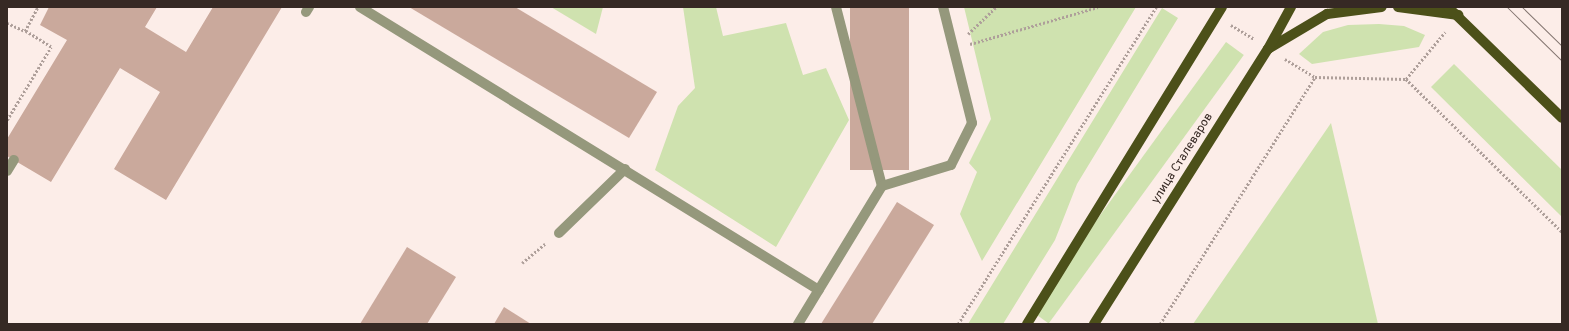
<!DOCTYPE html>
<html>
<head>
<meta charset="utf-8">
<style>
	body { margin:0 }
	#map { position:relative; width:1569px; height:331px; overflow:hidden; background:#fcede8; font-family:Overpass,sans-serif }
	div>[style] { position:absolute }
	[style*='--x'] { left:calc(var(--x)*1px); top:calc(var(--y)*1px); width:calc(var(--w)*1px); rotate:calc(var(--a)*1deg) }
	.green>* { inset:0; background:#cfe2af; transform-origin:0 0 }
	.building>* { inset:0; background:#caa99c; transform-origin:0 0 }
	.path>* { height:2.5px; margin-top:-1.25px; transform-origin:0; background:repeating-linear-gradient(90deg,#ae9f9a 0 2px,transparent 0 4px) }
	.minor>* { height:10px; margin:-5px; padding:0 5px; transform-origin:5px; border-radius:5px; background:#95987c }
	.major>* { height:10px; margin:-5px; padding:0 5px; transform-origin:5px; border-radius:5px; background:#4c5019 }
	.tram>* { height:1px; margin:-0.5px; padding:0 0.5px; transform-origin:0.5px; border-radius:0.5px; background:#847671 }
	span { translate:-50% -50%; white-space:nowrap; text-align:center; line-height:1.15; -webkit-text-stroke:4px #fcede8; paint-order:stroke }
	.street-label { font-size:12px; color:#362924 }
	.frame { position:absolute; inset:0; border:8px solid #362924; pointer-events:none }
</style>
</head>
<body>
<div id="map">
	<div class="green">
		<i style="clip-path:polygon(551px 7px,603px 7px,596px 34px)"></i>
		<i style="clip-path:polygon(683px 7px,716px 7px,723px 36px,786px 23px,803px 75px,826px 68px,849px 120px,776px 247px,655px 170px,678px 106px,695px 88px)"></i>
		<i style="clip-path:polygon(964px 7px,1136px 7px,982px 261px,960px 214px,977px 172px,969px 163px,991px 119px)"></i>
		<i style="clip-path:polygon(1162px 8px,1178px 18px,1077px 184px,1055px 240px,1003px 324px,968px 324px)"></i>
		<i style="clip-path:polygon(1379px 24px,1404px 26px,1425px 35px,1419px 47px,1312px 64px,1299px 54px,1323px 32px,1348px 25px)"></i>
		<i style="left:1226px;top:42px;width:22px;height:332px;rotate:36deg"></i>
		<i style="clip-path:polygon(1454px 64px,1562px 170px,1562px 217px,1431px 87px)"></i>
		<i style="clip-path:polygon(1331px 123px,1378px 324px,1193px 324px)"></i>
	</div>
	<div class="building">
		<i style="clip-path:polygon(49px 7px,157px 7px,145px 27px,186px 52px,213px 7px,282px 7px,166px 200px,114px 169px,160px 92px,120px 68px,51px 182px,7px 156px,7px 139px,67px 40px,40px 25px)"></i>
		<i style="clip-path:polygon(409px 7px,515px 7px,657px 92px,629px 138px)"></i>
		<i style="left:850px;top:7px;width:59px;height:163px"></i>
		<i style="clip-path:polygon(897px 202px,934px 225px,872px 324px,821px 324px)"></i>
		<i style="clip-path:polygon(407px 247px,456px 277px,427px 324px,360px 324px)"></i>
		<i style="clip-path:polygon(504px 307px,531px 324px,494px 324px)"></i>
	</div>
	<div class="path">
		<i style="--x:7;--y:23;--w:20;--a:24"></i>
		<i style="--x:1231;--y:25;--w:27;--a:31"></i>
		<i style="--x:968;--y:34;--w:39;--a:-44"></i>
		<i style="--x:970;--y:44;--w:133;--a:-16.1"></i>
		<i style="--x:1285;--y:59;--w:35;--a:31"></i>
		<i style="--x:1406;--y:79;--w:61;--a:-50.3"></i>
		<i style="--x:7;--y:120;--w:85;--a:-58.9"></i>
		<i style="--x:51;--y:47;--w:31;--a:-148"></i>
		<i style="--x:25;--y:31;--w:27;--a:-62"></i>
		<i style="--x:522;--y:263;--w:30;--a:-40"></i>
		<i style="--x:958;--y:324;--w:374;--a:-58"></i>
		<i style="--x:1160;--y:324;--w:292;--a:-57.9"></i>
		<i style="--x:1315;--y:77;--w:91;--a:1.3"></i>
		<i style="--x:1406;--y:79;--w:219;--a:44.4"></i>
	</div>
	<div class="minor">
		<i style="--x:360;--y:7;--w:539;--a:31.66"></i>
		<i style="--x:836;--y:7;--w:185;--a:75.6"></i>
		<i style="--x:306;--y:12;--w:6;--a:-59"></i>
		<i style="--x:7;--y:171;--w:13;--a:-58"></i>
		<i style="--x:559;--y:233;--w:92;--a:-44.1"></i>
		<i style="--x:798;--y:324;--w:162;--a:-58.7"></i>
		<i style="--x:882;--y:186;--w:72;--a:-16.9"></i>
		<i style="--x:951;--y:165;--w:47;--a:-63.4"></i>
		<i style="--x:972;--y:123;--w:120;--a:-104"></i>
	</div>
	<div class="major">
		<i style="--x:1398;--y:7;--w:61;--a:7.6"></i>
		<i style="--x:1448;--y:7;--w:159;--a:44.2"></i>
		<i style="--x:1268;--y:49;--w:69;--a:-30.7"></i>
		<i style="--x:1327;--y:14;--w:55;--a:-7.3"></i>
		<i style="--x:1027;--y:324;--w:372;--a:-58.4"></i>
		<i style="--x:1094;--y:324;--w:325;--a:-57.7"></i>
		<i style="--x:1268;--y:49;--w:48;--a:-61.3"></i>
	</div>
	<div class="tram">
		<i style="--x:1507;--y:7;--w:77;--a:44.5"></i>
		<i style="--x:1522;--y:7;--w:56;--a:44.3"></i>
	</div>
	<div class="street-label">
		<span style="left:1183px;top:159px;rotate:-58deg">улица Сталеваров</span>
	</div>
	<div class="frame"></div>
</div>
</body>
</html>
